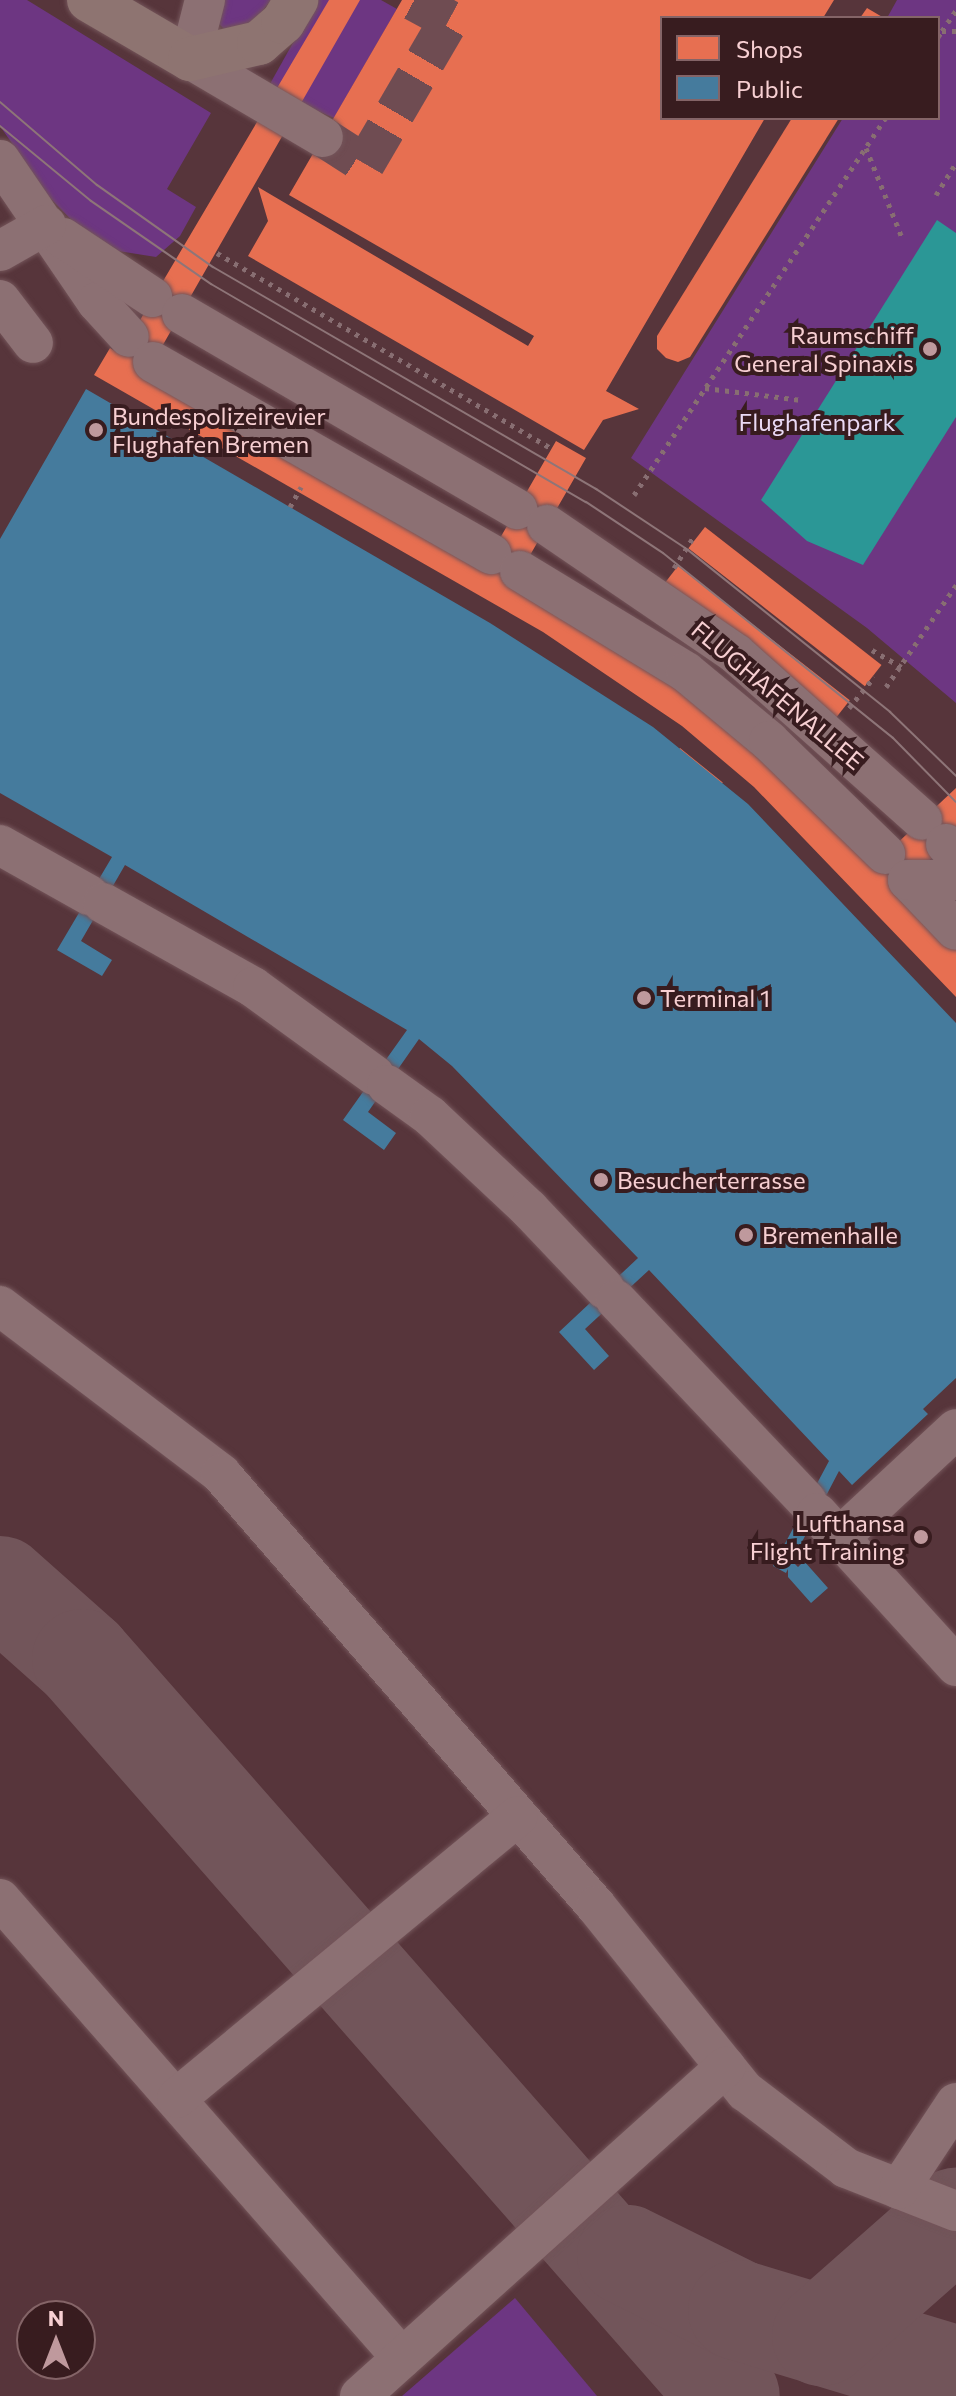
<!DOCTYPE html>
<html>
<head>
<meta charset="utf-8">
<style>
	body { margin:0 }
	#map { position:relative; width:956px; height:2396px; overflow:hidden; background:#57353b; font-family:Commissioner,sans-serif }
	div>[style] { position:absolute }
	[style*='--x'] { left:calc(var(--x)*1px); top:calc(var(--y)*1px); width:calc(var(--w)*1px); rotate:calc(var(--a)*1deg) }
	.green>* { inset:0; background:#6d3682 }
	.water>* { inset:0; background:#2b9796 }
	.shops>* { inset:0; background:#e76f51; transform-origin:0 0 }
	.public>* { inset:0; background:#457b9d }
	.taxiway>* { height:100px; margin:-50px; padding:0 50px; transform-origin:50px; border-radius:50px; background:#72555a }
	.minor-tunnel>* { height:40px; margin-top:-20px; transform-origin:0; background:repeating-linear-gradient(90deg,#6f4c52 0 40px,transparent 0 60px) }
	.path>* { height:5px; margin-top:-2.5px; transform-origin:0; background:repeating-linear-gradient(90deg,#886e72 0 4px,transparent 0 10px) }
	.roads { filter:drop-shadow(0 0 2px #735459) drop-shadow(0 0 2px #735459) }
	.minor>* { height:40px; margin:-20px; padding:0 20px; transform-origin:20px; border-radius:20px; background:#8c7073 }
	.major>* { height:44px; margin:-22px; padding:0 22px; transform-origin:22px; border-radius:22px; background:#8e7471 }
	.tram>* { height:2px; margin:-1px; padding:0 1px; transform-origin:1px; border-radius:1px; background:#8e7578 }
	.dots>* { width:22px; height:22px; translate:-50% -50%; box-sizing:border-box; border:4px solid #381c1f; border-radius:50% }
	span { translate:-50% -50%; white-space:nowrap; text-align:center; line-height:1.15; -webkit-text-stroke:8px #381c1f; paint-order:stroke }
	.poi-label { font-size:24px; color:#f7cfd2 }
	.right { translate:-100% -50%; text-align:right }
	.left { translate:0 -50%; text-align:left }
	.park-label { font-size:24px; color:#ead9f4 }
	.street-label { font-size:24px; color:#f7cfd2 }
	.legend { position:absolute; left:660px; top:16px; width:280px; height:104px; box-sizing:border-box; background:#381c1f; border:2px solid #846467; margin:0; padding:10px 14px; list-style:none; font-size:24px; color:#f7cfd2 }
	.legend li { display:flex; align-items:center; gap:16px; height:40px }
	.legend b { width:40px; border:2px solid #846467 }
	.north { position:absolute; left:16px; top:2300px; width:80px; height:80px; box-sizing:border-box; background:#381c1f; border:2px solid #846467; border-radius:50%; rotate:0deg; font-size:22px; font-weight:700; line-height:32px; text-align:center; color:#f7cfd2 }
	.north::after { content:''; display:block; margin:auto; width:28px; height:36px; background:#bf999d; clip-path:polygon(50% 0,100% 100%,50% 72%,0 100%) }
</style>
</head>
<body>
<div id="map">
	<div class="green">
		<i style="clip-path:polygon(0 0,27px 0,211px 113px,167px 189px,196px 207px,180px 236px,156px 257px,99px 248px,49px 197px,0 126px)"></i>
		<i style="clip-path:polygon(220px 0,271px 0,253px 23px,224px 29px,216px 21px)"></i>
		<i style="clip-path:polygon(317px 0,381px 0,397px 9px,334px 118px,271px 91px,271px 82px)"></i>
		<i style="clip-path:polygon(897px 0,956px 0,956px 703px,867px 628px,631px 458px,843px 118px,938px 118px,938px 18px,887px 18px)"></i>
		<i style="clip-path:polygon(515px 2298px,597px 2396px,402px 2396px)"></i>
	</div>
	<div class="water">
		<i style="clip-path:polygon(937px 220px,956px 233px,956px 417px,863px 565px,807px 541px,761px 500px)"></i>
	</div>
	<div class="shops">
		<i style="clip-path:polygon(329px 0,360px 0,148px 371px,484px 566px,556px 441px,586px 458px,514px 583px,631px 655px,710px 714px,875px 864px,956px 788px,956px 835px,899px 889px,956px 950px,956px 997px,754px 787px,682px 726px,543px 632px,94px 375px,110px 348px,120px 354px)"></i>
		<i style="clip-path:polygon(402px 0,834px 0,823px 18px,662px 18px,662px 118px,765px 118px,606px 391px,639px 409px,603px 420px,584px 450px,248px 256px,268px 221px,258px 187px,528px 346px,534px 336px,289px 195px)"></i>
		<i style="clip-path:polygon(867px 8px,884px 18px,860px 18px)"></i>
		<i style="clip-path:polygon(792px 118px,839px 118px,690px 357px,678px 362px,666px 358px,657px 349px,657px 336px)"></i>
		<i style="left:705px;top:527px;width:224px;height:27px;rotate:38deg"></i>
		<i style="left:678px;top:566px;width:218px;height:30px;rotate:38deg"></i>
		<i style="left:680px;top:748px;width:55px;height:53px;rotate:39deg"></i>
	</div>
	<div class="public">
		<i style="clip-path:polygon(86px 389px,490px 623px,653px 727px,748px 804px,956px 1023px,956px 1378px,923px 1409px,928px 1414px,852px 1485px,839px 1471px,792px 1561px,798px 1567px,804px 1561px,828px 1588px,811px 1603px,788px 1577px,788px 1569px,786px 1573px,773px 1566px,829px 1461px,649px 1270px,585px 1329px,609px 1356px,594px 1370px,559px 1332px,638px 1258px,452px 1066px,419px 1039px,368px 1112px,396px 1133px,384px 1150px,343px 1120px,407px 1030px,125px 865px,81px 941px,112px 960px,102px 976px,57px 950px,112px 857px,0 793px,0 539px)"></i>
	</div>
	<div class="taxiway">
		<i style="--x:0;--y:1586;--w:110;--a:41.7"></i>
		<i style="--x:82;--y:1659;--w:981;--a:48.68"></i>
		<i style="--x:627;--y:2255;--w:124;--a:26.4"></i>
		<i style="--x:738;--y:2310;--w:228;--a:16.8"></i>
		<i style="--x:822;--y:2336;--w:179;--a:-41.4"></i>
	</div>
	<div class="minor-tunnel">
		<i style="--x:323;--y:137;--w:50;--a:32.7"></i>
		<i style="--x:365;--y:164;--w:167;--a:-59.7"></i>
		<i style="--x:449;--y:20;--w:42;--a:-151.6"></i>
	</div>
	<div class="path">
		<i style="--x:942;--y:31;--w:25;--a:-56"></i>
		<i style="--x:938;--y:37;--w:7;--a:-56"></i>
		<i style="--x:942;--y:31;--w:14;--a:0"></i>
		<i style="--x:866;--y:148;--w:99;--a:68.1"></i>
		<i style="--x:936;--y:195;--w:38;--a:-58"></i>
		<i style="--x:217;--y:253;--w:388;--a:30.3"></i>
		<i style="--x:705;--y:388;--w:97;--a:7.1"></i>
		<i style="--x:634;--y:495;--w:453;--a:-56.3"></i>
		<i style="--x:290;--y:507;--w:23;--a:-61"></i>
		<i style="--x:674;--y:568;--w:36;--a:-58"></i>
		<i style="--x:872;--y:650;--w:34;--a:30"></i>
		<i style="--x:886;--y:687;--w:124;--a:-55.5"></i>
		<i style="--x:849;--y:708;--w:40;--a:-51"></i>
	</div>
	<div class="roads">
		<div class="minor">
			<i style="--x:205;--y:0;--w:61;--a:104.3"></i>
			<i style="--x:190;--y:59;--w:154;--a:30.4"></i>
			<i style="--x:0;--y:160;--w:172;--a:55.7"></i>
			<i style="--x:97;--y:302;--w:47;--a:47.6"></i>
			<i style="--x:63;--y:238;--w:107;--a:33.5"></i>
			<i style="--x:0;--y:251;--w:53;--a:-29.5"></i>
			<i style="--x:0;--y:300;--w:54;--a:52.5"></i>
			<i style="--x:182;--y:314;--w:388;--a:30.2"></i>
			<i style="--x:153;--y:362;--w:389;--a:29.6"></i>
			<i style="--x:547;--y:525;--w:229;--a:34.3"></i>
			<i style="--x:736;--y:654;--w:249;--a:41.7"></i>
			<i style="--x:520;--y:571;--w:194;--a:31.3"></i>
			<i style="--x:686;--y:672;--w:108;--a:39.7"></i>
			<i style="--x:769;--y:741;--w:162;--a:44.2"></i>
			<i style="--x:946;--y:844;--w:15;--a:48"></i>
			<i style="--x:0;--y:845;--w:102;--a:29.3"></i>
			<i style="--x:908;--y:880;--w:69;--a:46.2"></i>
			<i style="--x:908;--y:880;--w:48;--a:0"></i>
			<i style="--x:103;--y:903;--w:172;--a:29.2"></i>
			<i style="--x:253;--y:987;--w:150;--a:36"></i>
			<i style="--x:387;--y:1085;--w:53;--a:35.8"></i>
			<i style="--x:430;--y:1116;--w:136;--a:43.2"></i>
			<i style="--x:529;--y:1209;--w:110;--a:46.5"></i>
			<i style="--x:616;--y:1300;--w:277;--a:46.5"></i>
			<i style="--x:0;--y:1306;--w:278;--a:37.2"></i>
			<i style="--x:221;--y:1474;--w:572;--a:49.04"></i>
			<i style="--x:596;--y:1906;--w:238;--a:51.2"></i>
			<i style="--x:745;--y:2091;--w:127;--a:37.3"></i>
			<i style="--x:846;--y:2168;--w:118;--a:21.4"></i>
			<i style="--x:817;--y:1513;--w:207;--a:47.7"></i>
			<i style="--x:841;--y:1536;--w:157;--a:-42.9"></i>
			<i style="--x:0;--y:1899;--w:610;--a:48.79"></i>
			<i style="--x:177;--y:2098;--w:442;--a:-39.6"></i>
			<i style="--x:899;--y:2189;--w:103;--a:-56.5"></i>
			<i style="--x:360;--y:2396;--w:492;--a:-42"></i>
		</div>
		<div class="major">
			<i style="--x:89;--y:0;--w:117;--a:30.3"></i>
			<i style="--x:190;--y:59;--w:71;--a:-13.1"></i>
			<i style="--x:259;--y:43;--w:32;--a:-41"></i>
			<i style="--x:283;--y:22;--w:26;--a:-59"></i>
		</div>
	</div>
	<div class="tram">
		<i style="--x:0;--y:102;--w:128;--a:40.6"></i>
		<i style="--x:97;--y:185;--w:142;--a:35.3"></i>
		<i style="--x:213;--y:267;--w:443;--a:30.1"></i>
		<i style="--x:596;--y:489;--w:110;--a:33.5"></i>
		<i style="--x:688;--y:550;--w:259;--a:38.7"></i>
		<i style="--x:890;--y:712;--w:92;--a:44.1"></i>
		<i style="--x:0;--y:126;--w:118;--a:39.5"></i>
		<i style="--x:91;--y:201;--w:146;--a:34.7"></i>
		<i style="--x:211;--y:284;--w:434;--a:30.2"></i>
		<i style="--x:586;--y:502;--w:92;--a:33.5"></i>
		<i style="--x:663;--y:553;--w:295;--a:38.8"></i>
		<i style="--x:893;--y:738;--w:90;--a:45.5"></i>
	</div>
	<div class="dots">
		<i style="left:930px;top:349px;background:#bf999d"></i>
		<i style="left:96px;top:430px;background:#bf999d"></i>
		<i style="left:644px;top:998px;background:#bf999d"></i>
		<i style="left:601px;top:1180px;background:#bf999d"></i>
		<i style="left:746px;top:1235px;background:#bf999d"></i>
		<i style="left:921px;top:1537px;background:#bf999d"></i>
	</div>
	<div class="poi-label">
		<span class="right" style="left:914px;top:349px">Raumschiff<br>General Spinaxis</span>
		<span class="left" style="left:112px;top:430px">Bundespolizeirevier<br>Flughafen Bremen</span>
		<span class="left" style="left:660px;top:998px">Terminal 1</span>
		<span class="left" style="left:617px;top:1180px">Besucherterrasse</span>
		<span class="left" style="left:762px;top:1235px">Bremenhalle</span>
		<span class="right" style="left:905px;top:1537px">Lufthansa<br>Flight Training</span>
	</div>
	<div class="park-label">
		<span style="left:817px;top:422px">Flughafenpark</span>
	</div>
	<div class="street-label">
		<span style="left:778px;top:695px;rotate:40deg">FLUGHAFENALLEE</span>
	</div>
	<ul class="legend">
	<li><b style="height:22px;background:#e76f51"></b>Shops</li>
	<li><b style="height:22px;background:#457b9d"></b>Public</li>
	</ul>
	<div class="north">N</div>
</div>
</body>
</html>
